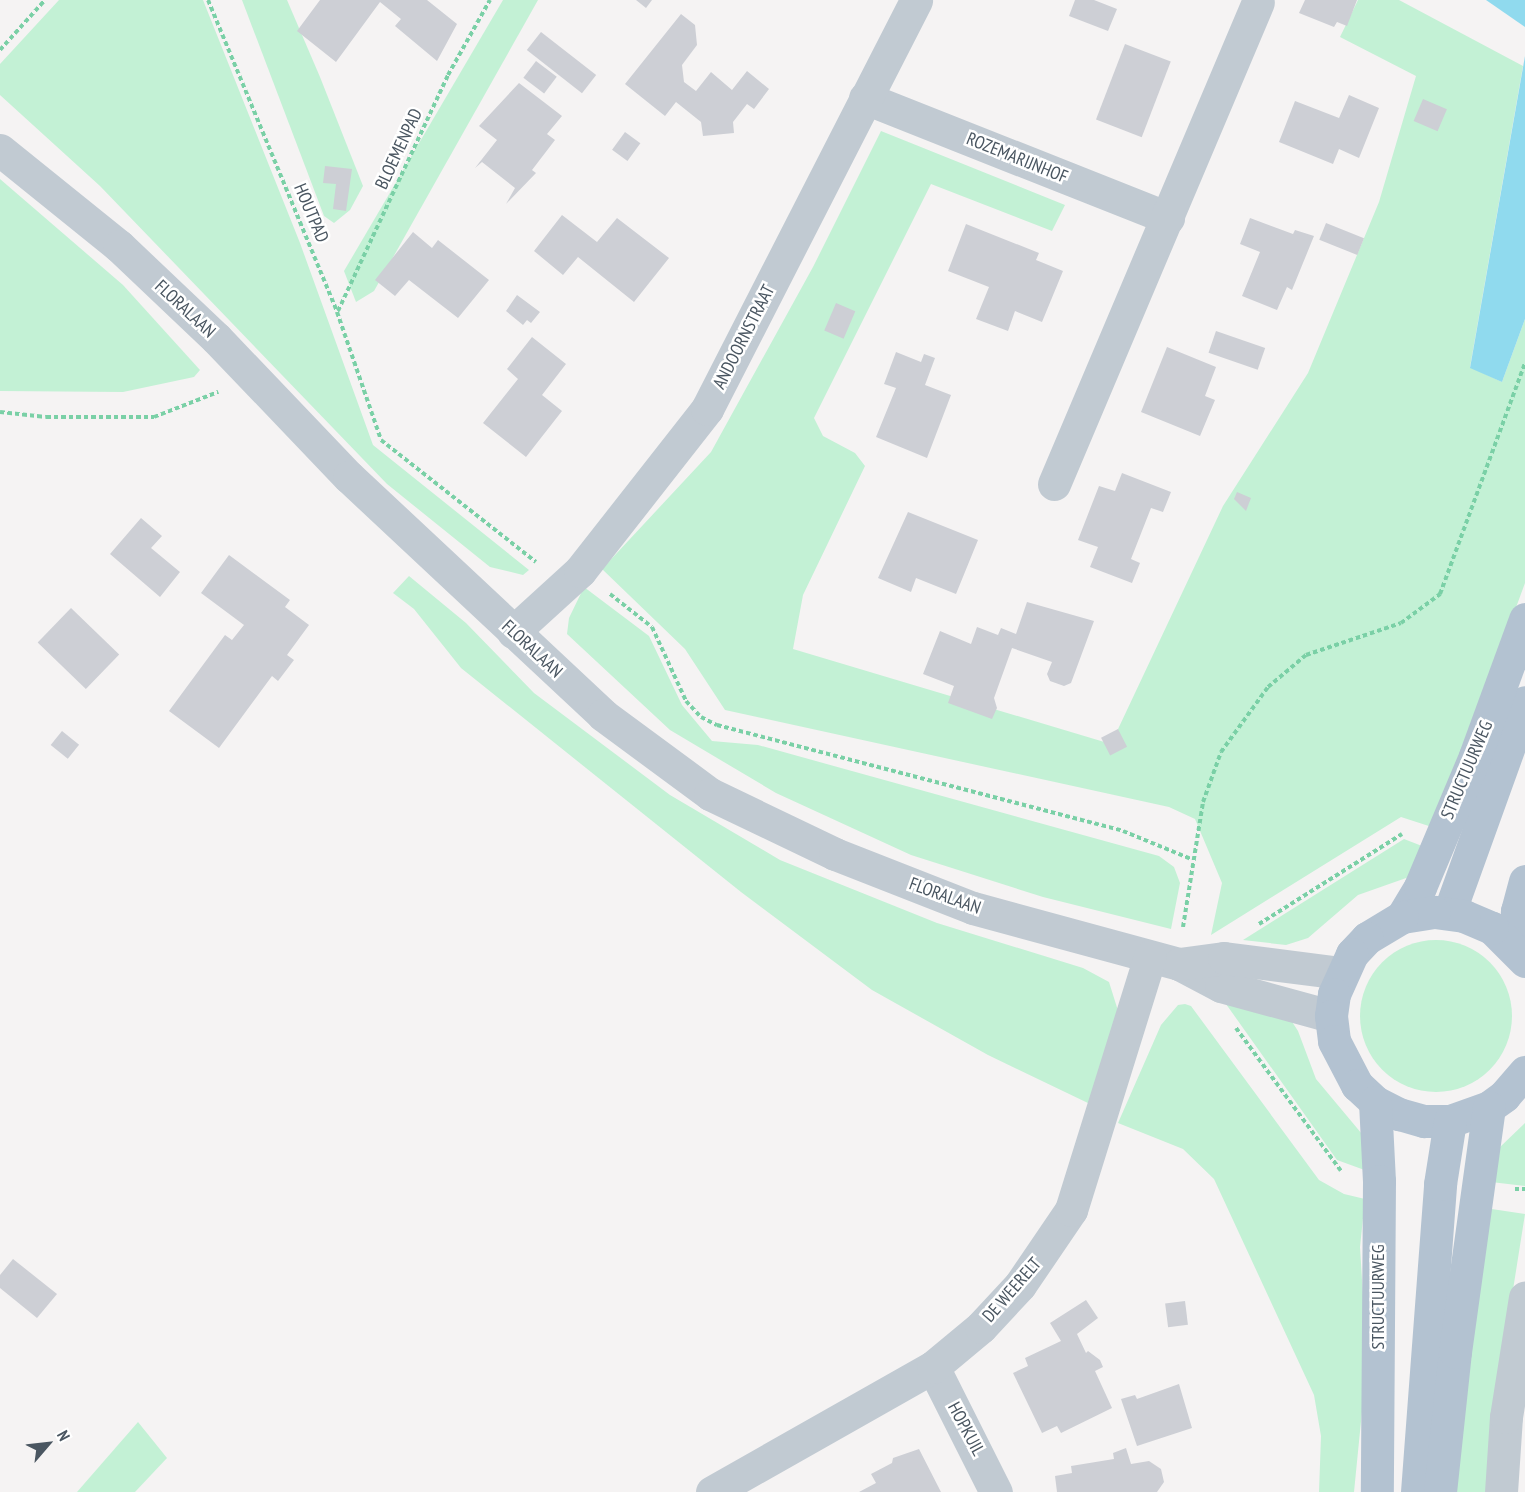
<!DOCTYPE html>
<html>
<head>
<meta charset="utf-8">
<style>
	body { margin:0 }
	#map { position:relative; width:1525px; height:1492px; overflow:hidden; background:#f5f3f3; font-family:"PT Sans Narrow",sans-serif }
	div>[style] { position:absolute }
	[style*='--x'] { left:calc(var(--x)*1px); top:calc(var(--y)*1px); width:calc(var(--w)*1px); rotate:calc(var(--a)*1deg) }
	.green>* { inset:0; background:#c3f1d5 }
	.round { border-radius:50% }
	.water>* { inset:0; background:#90daee }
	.building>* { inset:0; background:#cdcfd5; transform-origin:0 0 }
	.path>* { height:4px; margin-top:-2px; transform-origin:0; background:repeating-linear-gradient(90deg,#7ad0a6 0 4.5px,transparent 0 7.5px) }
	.minor>* { height:33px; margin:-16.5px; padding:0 16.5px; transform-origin:16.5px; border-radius:16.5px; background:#c1cad2 }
	.major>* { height:33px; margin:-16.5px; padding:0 16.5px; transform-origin:16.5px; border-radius:16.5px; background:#b3c2d1 }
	span { translate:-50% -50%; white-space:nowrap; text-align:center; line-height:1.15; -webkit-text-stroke:5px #fff; paint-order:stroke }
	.street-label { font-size:18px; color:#4a5661 }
	.north { position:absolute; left:18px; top:1414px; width:60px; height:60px; -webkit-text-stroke:4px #fff; paint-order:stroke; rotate:62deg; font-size:16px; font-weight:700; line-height:24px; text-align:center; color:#4a5661 }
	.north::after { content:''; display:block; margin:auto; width:21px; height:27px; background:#4a5661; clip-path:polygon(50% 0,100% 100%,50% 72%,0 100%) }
</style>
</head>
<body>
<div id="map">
	<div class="green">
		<i style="clip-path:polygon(59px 0,203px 0,300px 243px,373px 445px,529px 570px,523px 575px,490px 567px,387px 484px,100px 186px,0 95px,0 64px)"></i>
		<i style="clip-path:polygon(242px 0,287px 0,320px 77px,363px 186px,350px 210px,334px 223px,324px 216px)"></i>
		<i style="clip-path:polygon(503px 0,538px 0,374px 291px,356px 302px,344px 271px)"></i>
		<i style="clip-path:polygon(1358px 0,1399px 0,1523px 66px,1470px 367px,1502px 382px,1525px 319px,1525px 583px,1435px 828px,1401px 817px,1211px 935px,1222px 883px,1195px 819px,1169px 807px,725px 710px,685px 649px,602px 569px,711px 452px,813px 267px,881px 131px,1065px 205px,1052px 231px,931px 184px,814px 418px,823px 436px,855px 453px,865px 466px,803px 595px,793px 649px,1111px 744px,1223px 506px,1308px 373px,1379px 202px,1416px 76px,1340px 37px)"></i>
		<i style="clip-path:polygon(0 179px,123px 285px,200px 370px,194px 377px,123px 392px,0 391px)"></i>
		<i style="clip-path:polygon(409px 576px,466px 623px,534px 693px,670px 795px,780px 860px,937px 923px,1083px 968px,1109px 982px,1120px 1017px,1090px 1104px,988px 1055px,872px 990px,741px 892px,461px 668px,414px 609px,393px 593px)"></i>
		<i style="clip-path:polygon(584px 587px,649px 636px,682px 705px,712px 741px,758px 745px,1159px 856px,1174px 867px,1180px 883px,1171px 929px,1043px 897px,911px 855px,776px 793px,670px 730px,567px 634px,569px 618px)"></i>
		<i style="clip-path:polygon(1404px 839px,1422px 846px,1409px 877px,1358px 895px,1308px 938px,1286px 945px,1243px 940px)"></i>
		<i class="round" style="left:1360px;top:940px;width:152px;height:152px"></i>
		<i style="clip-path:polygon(1221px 997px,1287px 1014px,1298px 1031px,1316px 1079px,1362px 1134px,1370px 1172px,1337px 1160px)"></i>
		<i style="clip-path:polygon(1185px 1004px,1191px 1006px,1319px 1180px,1344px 1194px,1365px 1199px,1360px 1247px,1367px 1361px,1354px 1492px,1319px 1492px,1321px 1436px,1314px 1395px,1214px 1179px,1183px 1149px,1118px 1123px,1161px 1025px,1178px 1005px)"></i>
		<i style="clip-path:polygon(1525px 1123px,1525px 1186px,1491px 1182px,1499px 1148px)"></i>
		<i style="clip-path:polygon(1485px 1208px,1525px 1214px,1503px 1353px,1490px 1492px,1446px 1492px)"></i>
		<i style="clip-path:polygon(138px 1422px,167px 1458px,135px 1492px,77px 1492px)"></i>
	</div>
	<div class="water">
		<i style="clip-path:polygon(1486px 0,1525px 0,1525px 27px)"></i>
		<i style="clip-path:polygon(1525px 56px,1525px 319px,1502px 382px,1470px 368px)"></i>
	</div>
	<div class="building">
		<i style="clip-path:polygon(320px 0,427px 0,457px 24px,437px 61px,395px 26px,401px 19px,380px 2px,336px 62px,297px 31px)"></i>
		<i style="clip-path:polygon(636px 0,652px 0,646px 8px)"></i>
		<i style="clip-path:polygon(1075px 0,1094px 0,1117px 9px,1108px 31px,1069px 16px)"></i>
		<i style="clip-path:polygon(1305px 0,1357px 0,1347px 26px,1337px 22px,1334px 27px,1299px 13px)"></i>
		<i style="clip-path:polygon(681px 14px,695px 25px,697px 45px,682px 65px,684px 82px,696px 91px,711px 72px,732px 90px,747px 71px,769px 89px,754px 109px,747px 104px,733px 122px,734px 133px,703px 136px,701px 122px,676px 102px,665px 116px,625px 84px)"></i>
		<i style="left:541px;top:32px;width:70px;height:23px;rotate:38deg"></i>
		<i style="left:1125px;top:44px;width:49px;height:81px;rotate:21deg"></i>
		<i style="left:536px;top:61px;width:26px;height:21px;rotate:37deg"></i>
		<i style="clip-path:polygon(519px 83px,562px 116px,547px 134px,555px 140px,532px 170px,536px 173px,506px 204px,515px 188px,482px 162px,475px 168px,497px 140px,479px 126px)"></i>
		<i style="clip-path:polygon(1349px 95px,1379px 108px,1359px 158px,1339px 149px,1333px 164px,1279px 142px,1295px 101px,1339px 118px)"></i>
		<i style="left:1423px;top:99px;width:26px;height:24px;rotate:23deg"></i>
		<i style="left:625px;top:132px;width:19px;height:22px;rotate:36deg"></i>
		<i style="clip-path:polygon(325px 166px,352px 169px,346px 211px,333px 209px,336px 184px,323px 183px)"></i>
		<i style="clip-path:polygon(562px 215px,597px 242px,617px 218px,669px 258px,634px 302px,578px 257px,563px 275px,534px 251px)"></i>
		<i style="clip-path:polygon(1250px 218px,1293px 234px,1295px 230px,1314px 236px,1292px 290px,1287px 287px,1277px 310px,1242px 296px,1260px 252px,1240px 244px)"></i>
		<i style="left:1326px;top:223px;width:41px;height:18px;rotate:22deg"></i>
		<i style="clip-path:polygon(966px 224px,1039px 253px,1036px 260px,1063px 271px,1042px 322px,1015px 311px,1008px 331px,976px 319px,989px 287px,948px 271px)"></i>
		<i style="clip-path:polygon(413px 232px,432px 248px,438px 240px,489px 280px,458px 318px,409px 280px,395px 296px,375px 280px)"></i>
		<i style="clip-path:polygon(517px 295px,540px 312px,531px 323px,527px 320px,523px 325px,506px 311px)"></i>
		<i style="left:836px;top:303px;width:21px;height:30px;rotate:23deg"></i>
		<i style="left:1216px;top:331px;width:52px;height:23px;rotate:19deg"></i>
		<i style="clip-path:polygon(532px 337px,566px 364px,542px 395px,562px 411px,526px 457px,483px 423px,518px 379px,507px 369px)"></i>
		<i style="clip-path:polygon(1167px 347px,1216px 367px,1205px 396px,1215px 400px,1200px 436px,1141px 412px)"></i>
		<i style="clip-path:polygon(896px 352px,921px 362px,924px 354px,935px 358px,925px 385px,951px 395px,927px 458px,876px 437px,896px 388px,884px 384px)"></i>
		<i style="clip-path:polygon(1122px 473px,1171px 492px,1163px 512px,1151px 508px,1131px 559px,1140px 563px,1132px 583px,1090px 567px,1098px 547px,1078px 540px,1099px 486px,1115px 491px)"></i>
		<i style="clip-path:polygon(1237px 492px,1251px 498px,1246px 511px,1234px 499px)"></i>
		<i style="clip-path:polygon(908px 512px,978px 540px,956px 594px,916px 578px,911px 592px,878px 578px)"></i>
		<i style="clip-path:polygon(141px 518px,162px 536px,151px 548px,180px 572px,160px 597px,110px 554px)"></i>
		<i style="clip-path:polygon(229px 555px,290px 600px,285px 607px,309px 625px,287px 655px,294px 660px,278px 681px,272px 676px,219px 748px,169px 711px,225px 635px,232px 640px,244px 625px,201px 593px)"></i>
		<i style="clip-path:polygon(1027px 602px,1094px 621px,1071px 683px,1064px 686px,1050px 681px,1047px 674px,1052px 662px,1012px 648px,994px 698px,997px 708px,992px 719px,948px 703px,954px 686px,923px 674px,940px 631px,971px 644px,977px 627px,998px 635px,1001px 628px,1016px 634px)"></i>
		<i style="left:71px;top:608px;width:67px;height:48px;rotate:44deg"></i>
		<i style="left:1118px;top:729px;width:20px;height:19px;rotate:63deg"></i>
		<i style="left:62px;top:731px;width:22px;height:18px;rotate:39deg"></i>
		<i style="clip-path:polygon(13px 1259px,57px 1294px,37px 1318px,0 1288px,0 1275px)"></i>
		<i style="clip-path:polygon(1086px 1300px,1098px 1318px,1077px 1334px,1086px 1353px,1088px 1351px,1100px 1360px,1103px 1367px,1095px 1371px,1112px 1408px,1061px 1433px,1057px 1426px,1042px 1433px,1013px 1373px,1028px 1366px,1025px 1358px,1061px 1341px,1050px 1323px)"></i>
		<i style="left:1185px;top:1301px;width:24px;height:20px;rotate:83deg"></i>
		<i style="clip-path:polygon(1179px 1384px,1192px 1428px,1137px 1446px,1121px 1399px,1135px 1395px,1137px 1399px)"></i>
		<i style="clip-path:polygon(1126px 1448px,1131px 1464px,1149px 1461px,1161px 1469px,1164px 1482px,1157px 1492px,1057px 1492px,1055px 1476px,1072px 1473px,1071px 1466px,1114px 1459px,1113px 1453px)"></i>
		<i style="clip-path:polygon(919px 1449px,941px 1492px,859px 1492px,876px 1483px,871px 1474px,892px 1463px,893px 1458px)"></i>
	</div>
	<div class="path">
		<i style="--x:208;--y:0;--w:338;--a:67.5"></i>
		<i style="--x:337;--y:312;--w:135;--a:71"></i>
		<i style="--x:381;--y:440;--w:197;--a:38.2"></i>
		<i style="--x:0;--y:50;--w:67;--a:-48"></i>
		<i style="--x:338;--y:311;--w:260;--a:-65"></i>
		<i style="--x:448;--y:75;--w:86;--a:-60.8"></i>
		<i style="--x:0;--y:412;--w:46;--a:6.2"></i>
		<i style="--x:46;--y:417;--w:108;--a:0"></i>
		<i style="--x:154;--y:417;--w:69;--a:-21.3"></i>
		<i style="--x:610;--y:594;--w:53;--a:38.2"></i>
		<i style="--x:652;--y:627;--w:81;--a:65.3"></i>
		<i style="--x:686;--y:701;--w:22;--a:47"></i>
		<i style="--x:701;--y:717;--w:18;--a:27"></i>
		<i style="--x:717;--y:725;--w:420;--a:14.6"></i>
		<i style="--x:1123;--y:831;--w:74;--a:22.4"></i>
		<i style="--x:1259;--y:924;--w:169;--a:-32.2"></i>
		<i style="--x:1183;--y:927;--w:127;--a:-80.9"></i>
		<i style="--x:1203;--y:802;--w:53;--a:-70.2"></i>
		<i style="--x:1221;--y:752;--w:80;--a:-54.1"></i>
		<i style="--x:1268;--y:687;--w:50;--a:-40.1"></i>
		<i style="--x:1306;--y:655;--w:100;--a:-18.6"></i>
		<i style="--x:1401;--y:623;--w:49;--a:-36.6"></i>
		<i style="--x:1440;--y:594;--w:246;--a:-69.8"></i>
		<i style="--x:1236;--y:1028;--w:177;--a:53.7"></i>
		<i style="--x:1515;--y:1189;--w:10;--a:0"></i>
	</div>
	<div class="minor">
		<i style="--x:865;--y:98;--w:326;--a:21.6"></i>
		<i style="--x:0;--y:150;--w:153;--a:38.9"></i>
		<i style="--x:119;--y:246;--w:134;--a:43.5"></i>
		<i style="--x:216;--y:338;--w:192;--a:46.3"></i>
		<i style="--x:349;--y:477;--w:348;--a:43.1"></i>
		<i style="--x:603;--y:715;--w:133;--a:36.4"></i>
		<i style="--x:710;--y:794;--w:139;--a:25.6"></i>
		<i style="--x:835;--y:854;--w:148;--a:21.4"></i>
		<i style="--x:973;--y:908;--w:213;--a:15.2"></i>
		<i style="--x:1179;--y:964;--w:47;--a:27.6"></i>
		<i style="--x:1221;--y:986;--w:114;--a:15.3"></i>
		<i style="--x:1054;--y:484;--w:523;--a:-67.06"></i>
		<i style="--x:513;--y:632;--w:91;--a:-42.3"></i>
		<i style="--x:580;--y:571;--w:206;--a:-51.9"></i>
		<i style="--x:707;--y:409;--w:459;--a:-62.9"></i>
		<i style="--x:1179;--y:964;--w:45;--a:-7.6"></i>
		<i style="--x:1224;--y:958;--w:118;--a:7.3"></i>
		<i style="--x:933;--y:1367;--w:140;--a:63.3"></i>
		<i style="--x:712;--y:1492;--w:254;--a:-29.5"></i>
		<i style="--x:933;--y:1367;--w:62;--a:-39.8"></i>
		<i style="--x:981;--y:1327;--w:57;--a:-47.1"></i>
		<i style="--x:1020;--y:1285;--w:91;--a:-55.8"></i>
		<i style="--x:1071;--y:1210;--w:265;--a:-72.7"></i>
		<i style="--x:1501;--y:1492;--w:75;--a:-86.2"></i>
		<i style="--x:1506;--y:1417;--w:121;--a:-81"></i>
	</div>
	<div class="major">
		<i style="--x:1449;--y:913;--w:224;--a:-70.2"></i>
		<i style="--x:1402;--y:917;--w:35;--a:-59"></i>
		<i style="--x:1420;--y:887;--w:142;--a:-67.2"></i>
		<i style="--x:1475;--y:756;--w:146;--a:-69.9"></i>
		<i style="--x:1515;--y:948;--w:37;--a:-87"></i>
		<i style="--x:1517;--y:911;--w:31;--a:-75"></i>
		<i style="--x:1525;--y:961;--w:47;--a:-135"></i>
		<i style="--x:1492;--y:928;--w:30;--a:-157"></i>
		<i style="--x:1464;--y:916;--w:30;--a:-172"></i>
		<i style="--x:1434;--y:912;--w:32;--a:171"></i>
		<i style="--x:1402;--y:917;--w:41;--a:149"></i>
		<i style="--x:1367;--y:938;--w:22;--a:133"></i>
		<i style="--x:1352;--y:954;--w:44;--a:114.2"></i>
		<i style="--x:1334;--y:994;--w:22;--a:98"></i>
		<i style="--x:1331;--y:1016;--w:25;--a:83"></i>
		<i style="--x:1334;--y:1041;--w:50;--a:62.4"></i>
		<i style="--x:1357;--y:1085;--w:25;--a:43"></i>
		<i style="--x:1375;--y:1102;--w:27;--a:27"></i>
		<i style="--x:1399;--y:1114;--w:26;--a:16"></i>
		<i style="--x:1424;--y:1121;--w:26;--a:0"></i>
		<i style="--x:1450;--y:1121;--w:41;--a:-19.7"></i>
		<i style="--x:1489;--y:1107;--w:19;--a:-36"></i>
		<i style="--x:1504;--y:1096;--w:32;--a:-49"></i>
		<i style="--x:1375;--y:1102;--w:79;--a:87.1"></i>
		<i style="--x:1379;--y:1181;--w:311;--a:90.4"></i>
		<i style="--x:1417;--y:1492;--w:309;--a:-85.7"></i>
		<i style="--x:1440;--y:1184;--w:64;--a:-81"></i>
		<i style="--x:1440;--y:1492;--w:141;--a:-83.9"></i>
		<i style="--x:1455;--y:1352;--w:247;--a:-82.1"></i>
	</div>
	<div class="street-label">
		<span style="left:399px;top:149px;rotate:-65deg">BLOEMENPAD</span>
		<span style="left:1017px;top:158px;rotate:22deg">ROZEMARIJNHOF</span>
		<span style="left:311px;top:213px;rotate:67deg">HOUTPAD</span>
		<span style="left:185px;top:309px;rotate:43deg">FLORALAAN</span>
		<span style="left:744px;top:337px;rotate:-63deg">ANDOORNSTRAAT</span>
		<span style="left:532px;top:649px;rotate:43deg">FLORALAAN</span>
		<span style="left:1467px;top:770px;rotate:-67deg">STRUCTUURWEG</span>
		<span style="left:945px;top:896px;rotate:20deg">FLORALAAN</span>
		<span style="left:1012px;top:1290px;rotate:-49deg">DE WEERELT</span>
		<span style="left:1378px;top:1297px;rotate:-90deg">STRUCTUURWEG</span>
		<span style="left:966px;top:1429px;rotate:62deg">HOPKUIL</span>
	</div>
	<div class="north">N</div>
</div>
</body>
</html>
